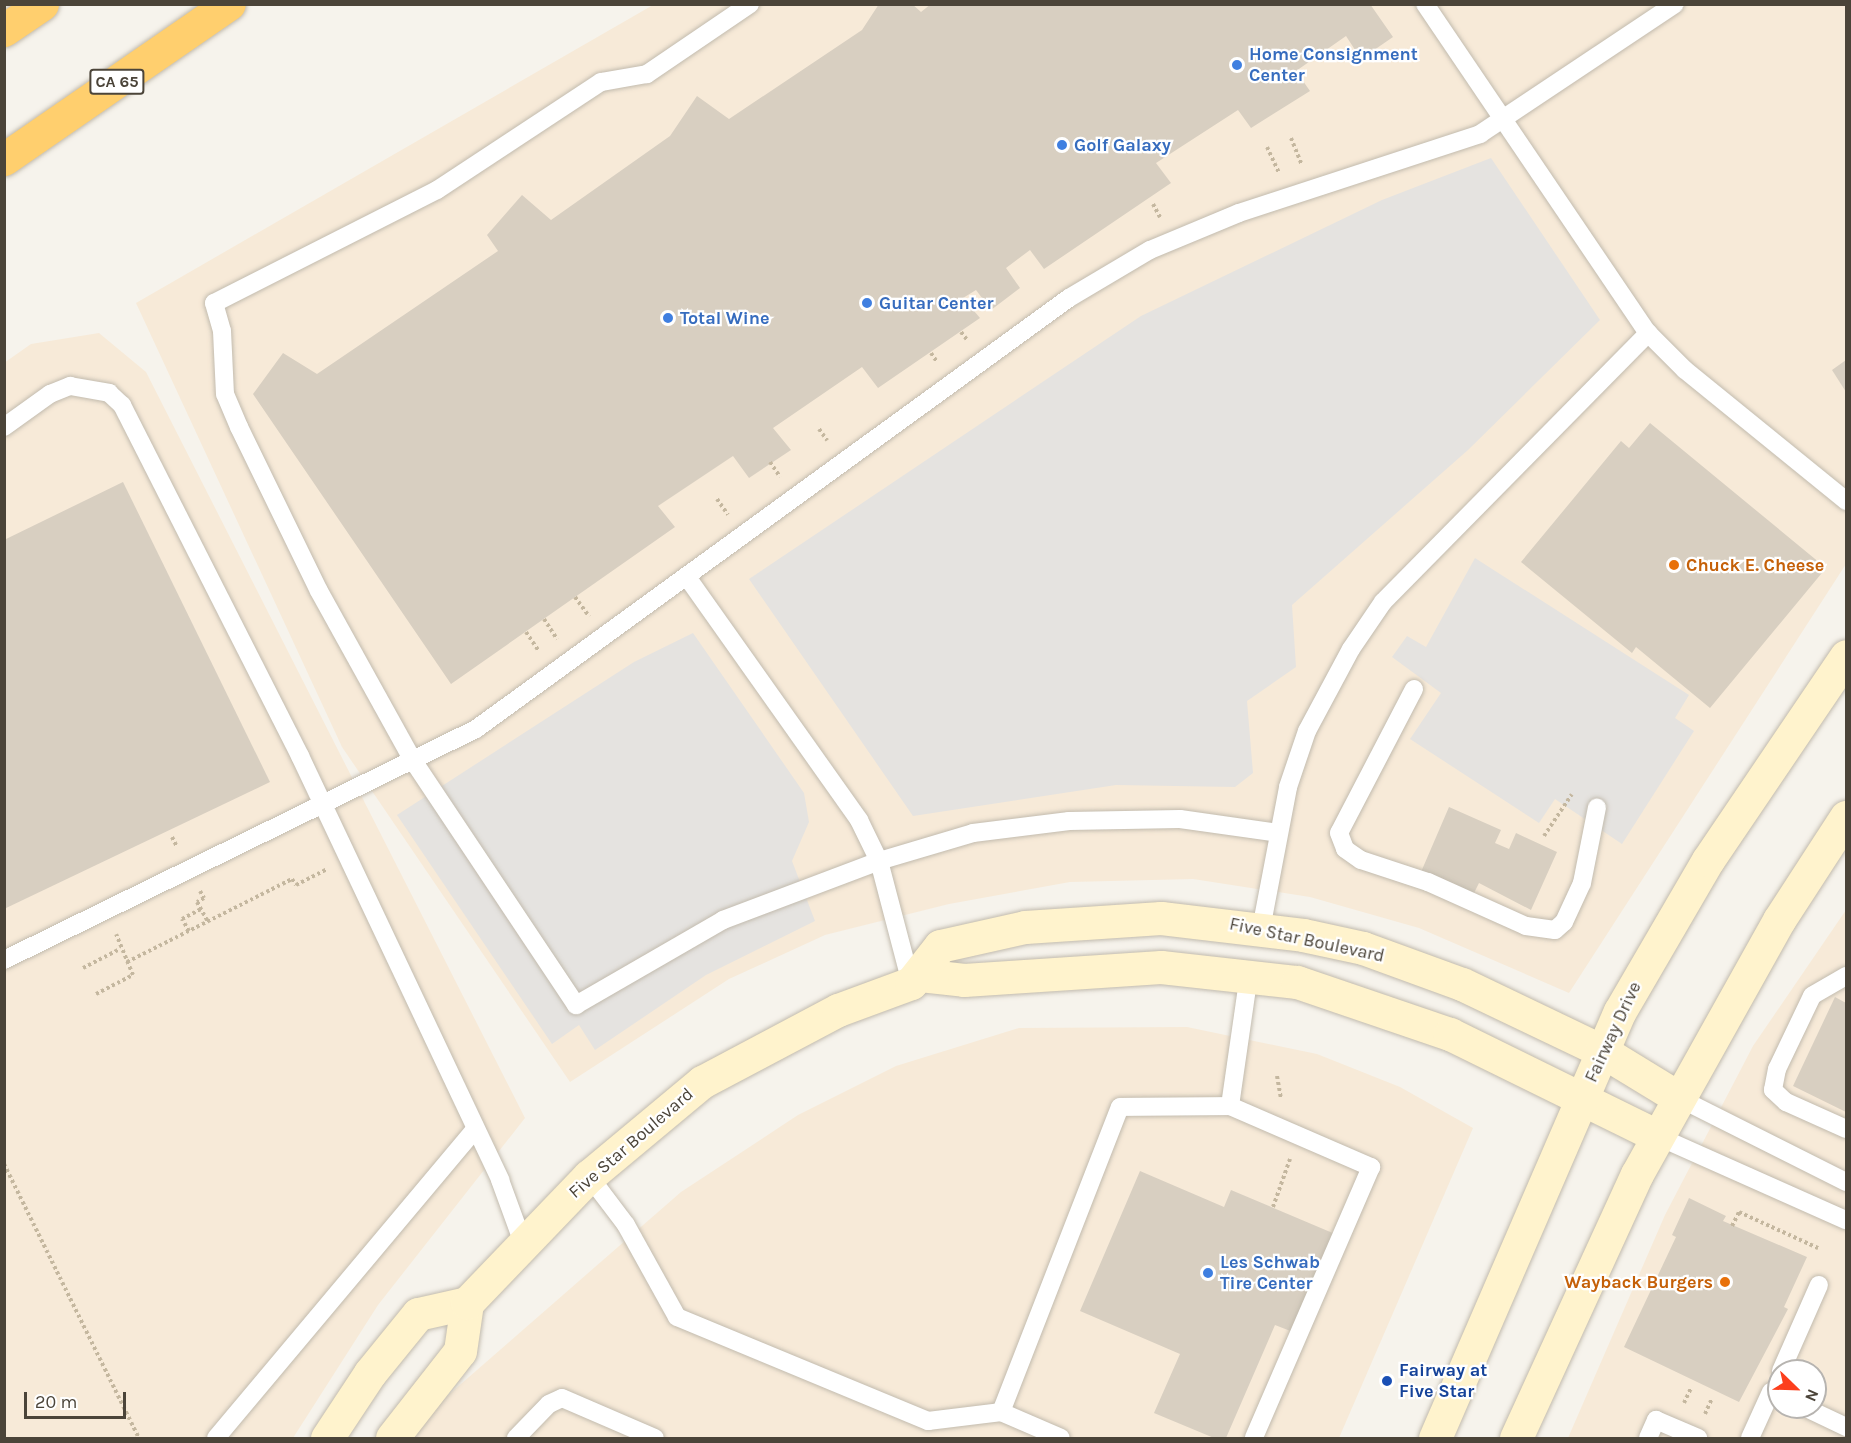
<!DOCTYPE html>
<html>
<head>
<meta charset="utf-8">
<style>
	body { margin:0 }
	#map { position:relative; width:1851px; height:1443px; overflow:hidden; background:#f6f3ec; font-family:Karla,sans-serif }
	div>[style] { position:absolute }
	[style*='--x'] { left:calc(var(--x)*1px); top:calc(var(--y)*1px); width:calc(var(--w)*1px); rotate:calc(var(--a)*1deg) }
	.commercial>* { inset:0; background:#f7ead8 }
	.parking>* { inset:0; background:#e5e3e0 }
	.building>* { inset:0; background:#d8cfc1 }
	.path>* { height:4px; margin-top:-2px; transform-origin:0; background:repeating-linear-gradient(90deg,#c4b79f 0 3px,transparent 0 6px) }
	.roads { filter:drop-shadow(0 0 2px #c2bbae) drop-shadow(0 0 2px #c2bbae) }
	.lane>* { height:18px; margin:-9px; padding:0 9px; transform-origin:9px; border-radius:9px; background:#fff }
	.secondary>* { height:33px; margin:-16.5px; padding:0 16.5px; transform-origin:16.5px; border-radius:16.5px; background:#fff3cd }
	.highway>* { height:33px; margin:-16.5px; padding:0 16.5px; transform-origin:16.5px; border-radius:16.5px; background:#ffcf6e }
	.dots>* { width:16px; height:16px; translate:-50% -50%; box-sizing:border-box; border:3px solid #fff; border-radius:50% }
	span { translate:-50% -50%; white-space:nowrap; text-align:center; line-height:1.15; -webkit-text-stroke:4.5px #fff; paint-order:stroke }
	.shield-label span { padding:2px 4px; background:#fff; border:2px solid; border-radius:4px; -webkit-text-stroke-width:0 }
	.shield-label { font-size:16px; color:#4b4439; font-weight:700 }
	.shop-label { font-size:18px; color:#366cbe; font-weight:700 }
	.left { translate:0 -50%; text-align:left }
	.food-label { font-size:18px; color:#c56008; font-weight:700 }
	.right { translate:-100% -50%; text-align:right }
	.street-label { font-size:18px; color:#4b4439 }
	.transit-label { font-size:18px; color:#164399; font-weight:700 }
	.frame { position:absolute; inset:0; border:6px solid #4b4439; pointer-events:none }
	.north { position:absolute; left:1767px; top:1359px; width:60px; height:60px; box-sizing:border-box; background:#fff; border:2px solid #b7b4b0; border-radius:50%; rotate:113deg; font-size:16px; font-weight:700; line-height:24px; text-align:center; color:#4b4439 }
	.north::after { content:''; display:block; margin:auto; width:21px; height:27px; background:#fc3f1d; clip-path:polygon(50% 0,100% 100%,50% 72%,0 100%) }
	.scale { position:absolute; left:24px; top:1392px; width:102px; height:27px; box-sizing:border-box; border:3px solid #4b4439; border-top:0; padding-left:8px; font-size:18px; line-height:21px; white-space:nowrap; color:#4b4439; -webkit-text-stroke:4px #fff; paint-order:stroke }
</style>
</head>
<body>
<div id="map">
	<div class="commercial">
		<i style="clip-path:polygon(653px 5px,1846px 5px,1846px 564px,1569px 993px,1419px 928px,1310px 897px,1193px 879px,1070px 882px,949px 904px,825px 935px,729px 979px,570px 1082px,342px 747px,136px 303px)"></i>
		<i style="clip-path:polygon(99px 333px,146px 372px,525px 1118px,378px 1305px,293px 1438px,5px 1438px,4px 363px,31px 344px)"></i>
		<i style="clip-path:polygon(evenodd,1846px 910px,1846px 1438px,1568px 1438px,1665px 1215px,1753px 1046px,1846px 910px,1779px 1371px,1815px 1371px,1815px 1407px,1779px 1407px,1779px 1371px)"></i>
		<i style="clip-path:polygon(1187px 1027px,1317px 1054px,1400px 1087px,1473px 1128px,1339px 1438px,413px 1438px,430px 1411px,681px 1192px,798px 1115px,896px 1066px,1019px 1028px)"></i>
	</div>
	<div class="parking">
		<i style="clip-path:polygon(1491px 158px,1600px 320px,1468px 450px,1292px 605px,1296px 667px,1247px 701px,1253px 773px,1235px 787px,1116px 785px,913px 816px,749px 579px,1141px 316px,1382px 200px)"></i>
		<i style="clip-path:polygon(1475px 558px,1689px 695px,1675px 718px,1694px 731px,1622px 844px,1555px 799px,1539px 823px,1410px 739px,1441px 693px,1392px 657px,1407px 636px,1426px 647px)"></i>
		<i style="clip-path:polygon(693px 633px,804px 793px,809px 822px,792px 861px,815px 921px,706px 975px,595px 1050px,579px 1025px,552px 1044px,397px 815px,634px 662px)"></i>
	</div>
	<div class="building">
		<i style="clip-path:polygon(879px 4px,912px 4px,921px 12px,931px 4px,1370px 4px,1393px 37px,1361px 59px,1346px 36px,1296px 71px,1310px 91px,1251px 128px,1238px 110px,1156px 163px,1171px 183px,1044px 269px,1030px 250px,1006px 268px,1020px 288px,991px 310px,976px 290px,963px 298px,980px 318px,878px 388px,862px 367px,773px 428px,791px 450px,749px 478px,733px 456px,658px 506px,675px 527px,451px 684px,253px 394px,283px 353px,317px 374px,498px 251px,487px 235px,522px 195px,551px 220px,670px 136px,697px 96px,729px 119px,862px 30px)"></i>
		<i style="clip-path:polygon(1846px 360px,1846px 392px,1832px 370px)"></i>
		<i style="clip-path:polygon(1650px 423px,1826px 568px,1710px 708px,1636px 647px,1632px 653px,1521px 562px,1621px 441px,1629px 448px)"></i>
		<i style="clip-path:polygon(123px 482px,270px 782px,4px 909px,4px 540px)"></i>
		<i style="clip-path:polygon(1449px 807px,1501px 830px,1495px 843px,1509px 849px,1516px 833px,1557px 852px,1531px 910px,1479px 883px,1473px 895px,1421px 872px)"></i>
		<i style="clip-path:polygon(1835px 997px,1846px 1003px,1846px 1112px,1793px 1086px)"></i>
		<i style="clip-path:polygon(1140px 1171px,1224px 1207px,1231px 1190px,1335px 1234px,1293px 1332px,1275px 1325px,1226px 1438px,1214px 1438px,1154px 1413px,1180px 1354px,1080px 1311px)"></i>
		<i style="clip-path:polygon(1689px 1198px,1726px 1216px,1723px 1221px,1807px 1257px,1784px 1307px,1788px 1309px,1739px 1402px,1624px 1347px,1676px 1237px,1672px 1235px)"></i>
	</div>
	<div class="path">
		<i style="--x:1291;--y:138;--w:29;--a:68"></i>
		<i style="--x:1267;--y:147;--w:29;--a:65"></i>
		<i style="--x:1153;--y:204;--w:15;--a:62"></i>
		<i style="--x:961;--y:332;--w:11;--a:52"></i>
		<i style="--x:931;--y:353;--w:11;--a:56"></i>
		<i style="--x:819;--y:429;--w:14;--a:54"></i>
		<i style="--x:770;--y:462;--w:18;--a:56"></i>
		<i style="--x:717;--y:499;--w:19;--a:55"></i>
		<i style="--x:575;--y:597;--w:24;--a:54"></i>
		<i style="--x:544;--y:619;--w:24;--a:57"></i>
		<i style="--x:526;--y:632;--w:23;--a:56"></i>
		<i style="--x:1544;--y:836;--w:50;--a:-56.3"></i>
		<i style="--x:172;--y:837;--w:11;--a:63"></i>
		<i style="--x:200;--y:891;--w:8;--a:60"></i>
		<i style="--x:204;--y:898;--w:8;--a:150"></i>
		<i style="--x:197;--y:902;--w:23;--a:61"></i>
		<i style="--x:189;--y:931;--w:14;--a:-120"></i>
		<i style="--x:182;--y:919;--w:21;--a:-28"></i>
		<i style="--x:127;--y:962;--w:185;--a:-26.7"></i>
		<i style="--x:292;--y:879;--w:7;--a:56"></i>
		<i style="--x:296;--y:885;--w:34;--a:-27"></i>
		<i style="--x:83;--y:968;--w:42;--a:-27.2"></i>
		<i style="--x:96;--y:994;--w:42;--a:-27.2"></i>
		<i style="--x:133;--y:975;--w:44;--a:-112.5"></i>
		<i style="--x:1277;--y:1076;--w:23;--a:80"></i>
		<i style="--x:4;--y:1164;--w:305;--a:63.8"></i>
		<i style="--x:1273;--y:1207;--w:51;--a:-70.5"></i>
		<i style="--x:1732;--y:1226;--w:16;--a:-63"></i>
		<i style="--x:1739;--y:1212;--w:87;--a:24.5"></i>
		<i style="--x:1684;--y:1403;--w:17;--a:-65"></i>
		<i style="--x:1705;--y:1414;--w:17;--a:-66"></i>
	</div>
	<div class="roads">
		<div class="lane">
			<i style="--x:750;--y:4;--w:125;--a:145.8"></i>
			<i style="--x:647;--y:74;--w:47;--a:170.1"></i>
			<i style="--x:601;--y:82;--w:196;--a:146.6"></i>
			<i style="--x:437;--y:190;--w:250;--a:153.1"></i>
			<i style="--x:214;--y:303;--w:29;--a:74"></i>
			<i style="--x:222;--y:331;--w:63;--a:87.3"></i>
			<i style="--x:225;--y:394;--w:36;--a:67"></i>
			<i style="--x:239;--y:427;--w:182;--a:64"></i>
			<i style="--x:319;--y:591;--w:192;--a:61"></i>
			<i style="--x:412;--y:759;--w:296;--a:56.3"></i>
			<i style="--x:576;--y:1005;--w:170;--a:-30"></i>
			<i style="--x:723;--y:920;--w:167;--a:-20.7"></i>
			<i style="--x:879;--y:861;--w:98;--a:-16.6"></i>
			<i style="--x:973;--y:833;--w:97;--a:-7.1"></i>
			<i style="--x:1069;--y:821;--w:111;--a:-1"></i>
			<i style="--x:1180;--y:819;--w:99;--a:8.1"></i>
			<i style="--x:1425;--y:4;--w:397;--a:55.9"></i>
			<i style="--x:1648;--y:333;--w:52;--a:45"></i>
			<i style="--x:1685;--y:370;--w:208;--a:39.1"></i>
			<i style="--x:4;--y:427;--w:57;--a:-35.7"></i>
			<i style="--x:50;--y:394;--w:22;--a:-22"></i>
			<i style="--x:70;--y:386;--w:40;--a:10"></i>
			<i style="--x:109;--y:393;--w:18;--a:43"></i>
			<i style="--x:122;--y:405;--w:394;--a:63.1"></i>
			<i style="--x:300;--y:756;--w:469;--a:64.7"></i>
			<i style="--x:500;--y:1180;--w:64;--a:69.9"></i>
			<i style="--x:687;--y:577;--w:298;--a:54.7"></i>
			<i style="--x:859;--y:820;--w:46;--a:64"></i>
			<i style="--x:879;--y:861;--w:126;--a:75.3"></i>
			<i style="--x:1414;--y:689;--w:162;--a:117.5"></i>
			<i style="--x:1339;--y:833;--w:17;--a:69"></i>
			<i style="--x:1345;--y:849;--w:19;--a:35"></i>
			<i style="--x:1361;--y:860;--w:71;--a:18.2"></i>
			<i style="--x:1428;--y:882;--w:107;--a:24.2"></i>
			<i style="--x:1526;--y:926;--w:29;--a:8"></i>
			<i style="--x:1555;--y:930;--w:12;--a:-42"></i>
			<i style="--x:1564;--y:922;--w:43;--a:-65.2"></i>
			<i style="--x:1582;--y:883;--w:77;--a:-78.8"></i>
			<i style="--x:1261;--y:929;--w:145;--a:-79.2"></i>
			<i style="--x:1288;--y:787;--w:59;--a:-71.3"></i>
			<i style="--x:1307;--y:731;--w:93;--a:-61.8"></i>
			<i style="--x:1351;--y:649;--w:57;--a:-55.8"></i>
			<i style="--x:1383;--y:602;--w:378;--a:-45.4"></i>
			<i style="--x:4;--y:960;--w:525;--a:-26.08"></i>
			<i style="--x:476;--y:729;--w:733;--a:-36.01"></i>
			<i style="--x:1069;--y:298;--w:94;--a:-30.7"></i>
			<i style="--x:1150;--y:250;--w:96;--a:-22.6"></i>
			<i style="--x:1239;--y:213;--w:254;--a:-18.1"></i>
			<i style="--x:1480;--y:134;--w:234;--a:-33.7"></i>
			<i style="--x:1249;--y:974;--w:133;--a:98.2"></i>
			<i style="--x:1230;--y:1106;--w:154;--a:23.4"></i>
			<i style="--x:1371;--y:1167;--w:295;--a:113.4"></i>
			<i style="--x:1846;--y:976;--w:39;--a:150"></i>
			<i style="--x:1812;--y:996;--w:81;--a:115.6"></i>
			<i style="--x:1777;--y:1069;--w:21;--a:101"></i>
			<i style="--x:1773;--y:1090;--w:18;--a:43"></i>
			<i style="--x:1786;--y:1102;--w:66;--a:24.2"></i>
			<i style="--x:1679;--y:1098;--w:187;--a:26.7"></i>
			<i style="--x:1657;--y:1136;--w:207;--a:24"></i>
			<i style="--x:589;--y:1176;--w:61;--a:52.9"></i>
			<i style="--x:626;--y:1225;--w:105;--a:61"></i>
			<i style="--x:677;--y:1317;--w:272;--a:22.5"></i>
			<i style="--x:928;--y:1421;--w:74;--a:-7"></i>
			<i style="--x:1001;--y:1412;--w:65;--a:23.4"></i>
			<i style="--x:1781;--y:1371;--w:94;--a:-66.2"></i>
			<i style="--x:1804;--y:1407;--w:47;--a:25.5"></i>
			<i style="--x:1001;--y:1412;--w:327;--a:-68.7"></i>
			<i style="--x:1120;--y:1107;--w:110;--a:-0.5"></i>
			<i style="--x:216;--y:1438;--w:403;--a:-50"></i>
			<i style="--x:516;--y:1438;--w:47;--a:-45.9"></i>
			<i style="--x:549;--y:1404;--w:14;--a:-25"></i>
			<i style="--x:562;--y:1398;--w:101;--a:23.3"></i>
			<i style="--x:1648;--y:1438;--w:20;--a:-66"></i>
			<i style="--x:1656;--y:1420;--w:46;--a:23.2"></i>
			<i style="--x:1750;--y:1438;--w:51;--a:-65.5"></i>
		</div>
		<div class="secondary">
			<i style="--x:920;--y:975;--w:44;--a:6.5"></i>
			<i style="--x:964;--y:980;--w:197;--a:-3.8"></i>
			<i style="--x:1161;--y:967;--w:137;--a:6.3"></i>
			<i style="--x:1297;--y:982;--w:162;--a:18.8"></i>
			<i style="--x:1450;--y:1034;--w:231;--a:26.2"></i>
			<i style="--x:327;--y:1438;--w:78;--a:-56.5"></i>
			<i style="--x:370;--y:1373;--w:76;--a:-50.9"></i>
			<i style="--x:418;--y:1314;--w:50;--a:-12.7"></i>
			<i style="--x:392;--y:1438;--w:110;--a:-52"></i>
			<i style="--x:460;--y:1351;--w:49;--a:-81.7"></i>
			<i style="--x:467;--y:1303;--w:176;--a:-46.2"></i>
			<i style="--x:589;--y:1176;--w:147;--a:-39.8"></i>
			<i style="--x:702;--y:1082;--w:154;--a:-27.9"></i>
			<i style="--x:838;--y:1010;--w:78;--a:-20.3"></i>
			<i style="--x:911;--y:983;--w:47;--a:-51.9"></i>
			<i style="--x:940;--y:946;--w:87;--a:-12.6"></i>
			<i style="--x:1025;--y:927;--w:136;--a:-3.8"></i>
			<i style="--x:1161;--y:918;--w:143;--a:6.8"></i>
			<i style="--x:1303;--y:935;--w:61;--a:12.2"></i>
			<i style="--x:1363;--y:948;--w:105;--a:20"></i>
			<i style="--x:1462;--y:984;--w:155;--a:25.6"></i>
			<i style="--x:1602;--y:1051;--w:90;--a:31.4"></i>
			<i style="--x:1435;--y:1438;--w:465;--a:-66.6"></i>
			<i style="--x:1620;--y:1011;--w:175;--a:-59.8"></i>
			<i style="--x:1708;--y:860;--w:246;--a:-55.9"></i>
			<i style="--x:1516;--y:1438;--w:290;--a:-65.4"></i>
			<i style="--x:1637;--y:1174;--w:291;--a:-60.8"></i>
			<i style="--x:1779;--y:920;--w:123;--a:-57"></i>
		</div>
		<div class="highway">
			<i style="--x:4;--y:30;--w:46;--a:-34.4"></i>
			<i style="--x:4;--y:159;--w:273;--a:-34.6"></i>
		</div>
	</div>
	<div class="dots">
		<i style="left:1237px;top:65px;background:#3f7fe0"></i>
		<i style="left:1062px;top:145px;background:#3f7fe0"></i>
		<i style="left:867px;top:303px;background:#3f7fe0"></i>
		<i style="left:668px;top:318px;background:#3f7fe0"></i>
		<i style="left:1674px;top:565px;background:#e8710a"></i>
		<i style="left:1208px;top:1273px;background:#3f7fe0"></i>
		<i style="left:1725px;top:1282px;background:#e8710a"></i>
		<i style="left:1387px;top:1381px;background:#1a4fb4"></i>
	</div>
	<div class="shield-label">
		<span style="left:117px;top:82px">CA 65</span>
	</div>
	<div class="shop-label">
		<span class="left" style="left:1249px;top:65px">Home Consignment<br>Center</span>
		<span class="left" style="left:1074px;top:145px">Golf Galaxy</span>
		<span class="left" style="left:879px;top:303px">Guitar Center</span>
		<span class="left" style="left:680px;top:318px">Total Wine</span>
		<span class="left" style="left:1220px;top:1273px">Les Schwab<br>Tire Center</span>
	</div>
	<div class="food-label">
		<span class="left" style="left:1686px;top:565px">Chuck E. Cheese</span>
		<span class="right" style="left:1713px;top:1282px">Wayback Burgers</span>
	</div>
	<div class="street-label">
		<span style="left:1307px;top:940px;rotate:12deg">Five Star Boulevard</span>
		<span style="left:1613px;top:1032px;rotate:-65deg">Fairway Drive</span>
		<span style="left:631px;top:1143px;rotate:-41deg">Five Star Boulevard</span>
	</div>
	<div class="transit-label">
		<span class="left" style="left:1399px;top:1381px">Fairway at<br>Five Star</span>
	</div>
	<div class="frame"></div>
	<div class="north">N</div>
	<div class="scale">20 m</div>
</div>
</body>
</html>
